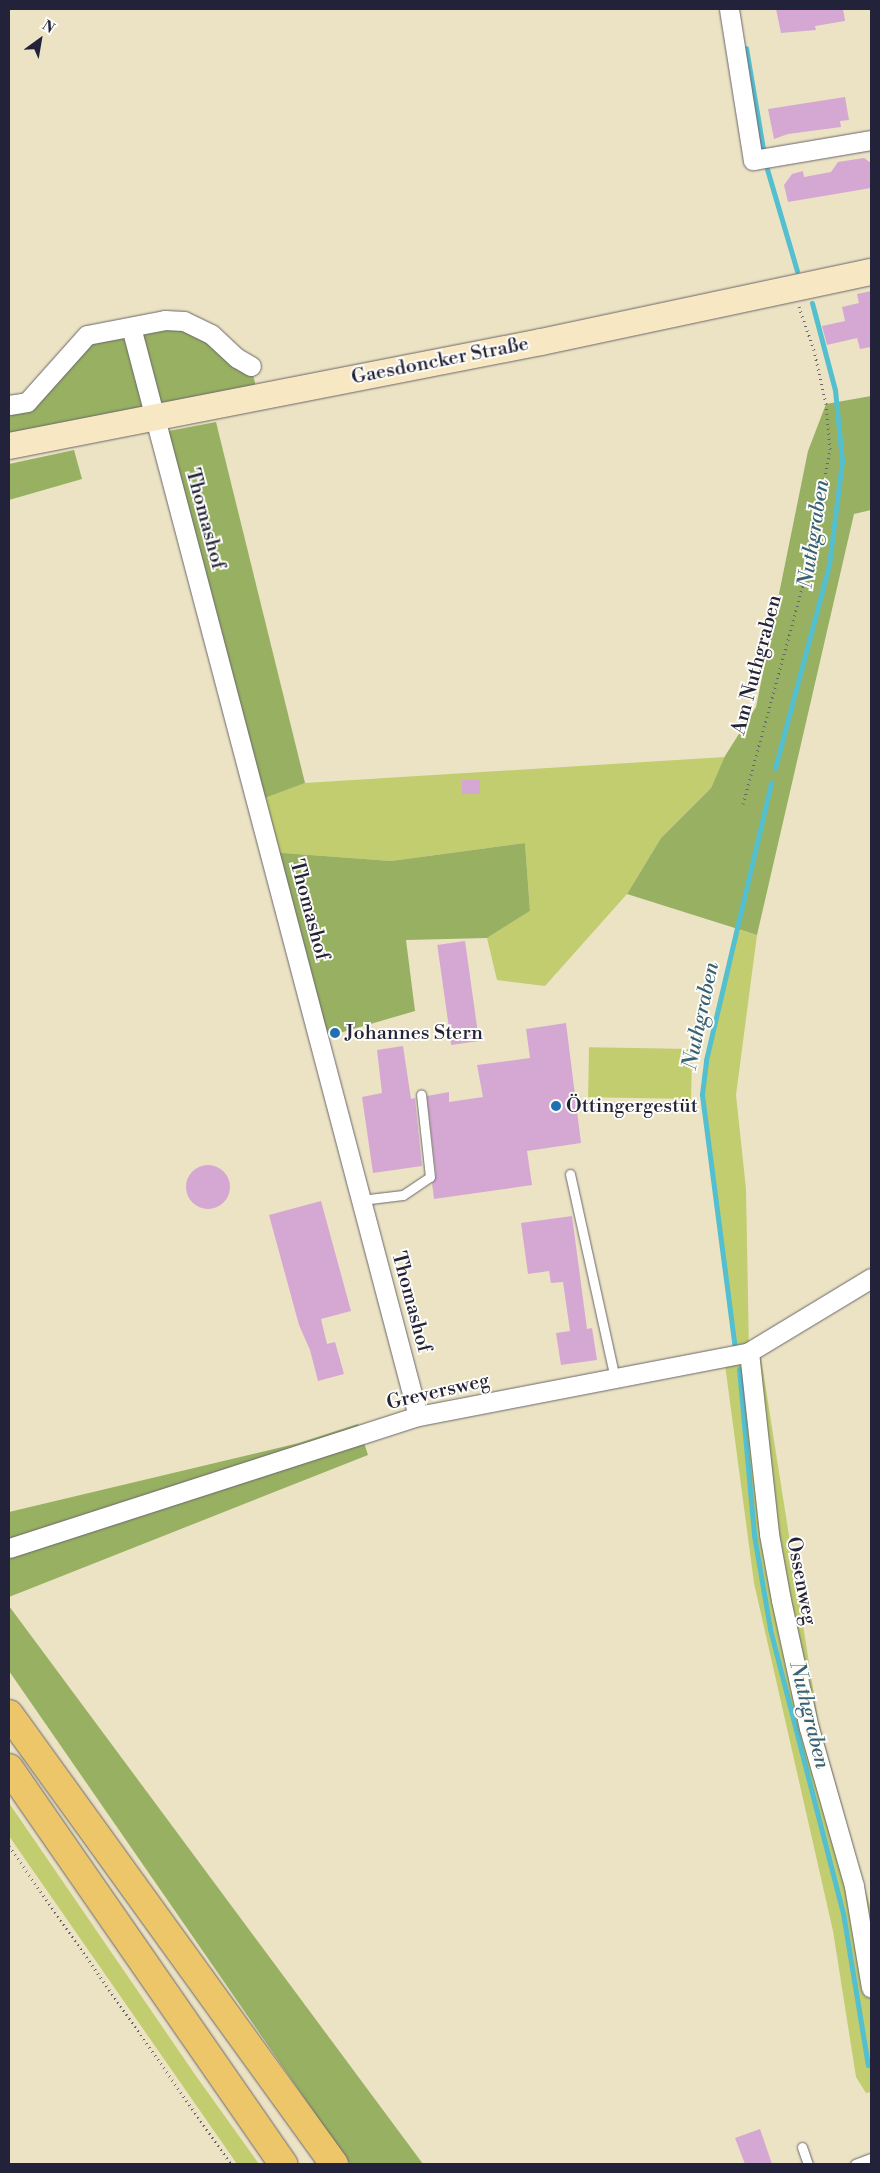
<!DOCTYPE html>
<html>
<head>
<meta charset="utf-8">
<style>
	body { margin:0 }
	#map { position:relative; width:880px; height:2173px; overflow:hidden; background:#ece3c4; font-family:"Libre Bodoni",serif }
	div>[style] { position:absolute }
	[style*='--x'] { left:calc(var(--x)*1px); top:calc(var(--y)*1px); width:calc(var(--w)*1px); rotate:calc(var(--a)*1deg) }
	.green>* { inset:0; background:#c1cd6f; transform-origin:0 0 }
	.forest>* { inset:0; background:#98b062 }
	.stream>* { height:5px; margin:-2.5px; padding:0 2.5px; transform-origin:2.5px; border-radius:2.5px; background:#54bfcf }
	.building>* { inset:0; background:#d4a8d3; transform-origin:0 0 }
	.round { border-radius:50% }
	.path>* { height:3px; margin-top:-1.5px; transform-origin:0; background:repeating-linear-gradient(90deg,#69666b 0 1px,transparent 0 5px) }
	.roads { filter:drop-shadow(0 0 1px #69666b) drop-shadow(0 0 1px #69666b) }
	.lane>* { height:9px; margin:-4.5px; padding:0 4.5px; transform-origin:4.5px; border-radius:4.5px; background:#fff }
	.street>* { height:19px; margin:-9.5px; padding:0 9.5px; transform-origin:9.5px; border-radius:9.5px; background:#fff }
	.secondary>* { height:26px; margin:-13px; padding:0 13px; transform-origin:13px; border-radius:13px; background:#f7e8c3 }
	.highway>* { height:28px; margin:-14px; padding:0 14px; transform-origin:14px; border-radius:14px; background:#ecc669 }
	.dots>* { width:14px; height:14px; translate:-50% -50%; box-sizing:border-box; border:2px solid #fdfcf7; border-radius:50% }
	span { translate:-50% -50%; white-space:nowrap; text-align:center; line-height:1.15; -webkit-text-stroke:4px #fdfcf7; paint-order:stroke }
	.street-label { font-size:20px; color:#22223b }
	.poi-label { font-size:20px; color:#22223b }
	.left { translate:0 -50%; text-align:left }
	.water-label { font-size:21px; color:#366176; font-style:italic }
	.frame { position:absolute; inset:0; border:10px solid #22223b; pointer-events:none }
	.north { position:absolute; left:15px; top:15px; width:50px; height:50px; -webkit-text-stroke:4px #fdfcf7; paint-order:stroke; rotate:32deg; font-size:14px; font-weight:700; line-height:20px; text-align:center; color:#22223b }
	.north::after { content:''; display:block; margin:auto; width:18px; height:22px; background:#22223b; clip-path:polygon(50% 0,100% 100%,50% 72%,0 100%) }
</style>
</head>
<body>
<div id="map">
	<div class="green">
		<i style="clip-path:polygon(725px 757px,711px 788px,661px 838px,627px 894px,545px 986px,497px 980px,487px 938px,530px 911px,525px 843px,391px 861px,270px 852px,257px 801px,305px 783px)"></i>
		<i style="clip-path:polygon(737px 929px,757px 935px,736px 1095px,746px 1189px,749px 1352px,759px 1345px,818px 1720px,871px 1910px,871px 2092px,866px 2093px,856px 2077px,833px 1931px,754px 1583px,724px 1357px,735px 1349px,702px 1094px,706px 1060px)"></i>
		<i style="left:692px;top:1049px;width:50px;height:103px;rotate:91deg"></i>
		<i style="clip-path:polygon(9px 1803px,196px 2076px,259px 2164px,237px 2164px,9px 1836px)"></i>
	</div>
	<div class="forest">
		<i style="clip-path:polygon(165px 320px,251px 366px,256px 387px,9px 436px,9px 405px,28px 402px,87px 335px)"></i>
		<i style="clip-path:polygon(871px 396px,871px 510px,854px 514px,757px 935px,627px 894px,661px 838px,711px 788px,725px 756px,756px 707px,808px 451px,826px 404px)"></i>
		<i style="clip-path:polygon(216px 422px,305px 783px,257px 801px,158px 433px)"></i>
		<i style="clip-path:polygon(74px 450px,82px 479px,9px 500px,9px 464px)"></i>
		<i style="clip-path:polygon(525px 843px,530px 911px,487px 938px,406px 940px,415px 1011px,319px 1039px,270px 852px,391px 861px)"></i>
		<i style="clip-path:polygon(358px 1424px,368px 1455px,9px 1597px,9px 1512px,299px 1443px)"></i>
		<i style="clip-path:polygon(9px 1606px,423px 2164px,350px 2164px,9px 1671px)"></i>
	</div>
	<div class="stream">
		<i style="--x:746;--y:48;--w:101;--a:80.4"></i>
		<i style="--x:767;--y:169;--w:106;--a:73.6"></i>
		<i style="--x:775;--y:768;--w:210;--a:-75.1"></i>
		<i style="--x:829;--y:565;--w:105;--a:-82.9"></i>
		<i style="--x:842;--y:461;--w:71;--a:-95.6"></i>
		<i style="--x:835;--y:390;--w:90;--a:-104.8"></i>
		<i style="--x:735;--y:1349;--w:257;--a:-97.4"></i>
		<i style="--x:702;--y:1094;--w:34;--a:-83"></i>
		<i style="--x:706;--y:1060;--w:285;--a:-76.8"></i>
		<i style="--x:739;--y:1369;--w:167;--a:84.8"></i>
		<i style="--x:754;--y:1535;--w:95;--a:80.3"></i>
		<i style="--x:770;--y:1629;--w:293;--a:75.6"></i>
		<i style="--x:843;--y:1913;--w:154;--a:80.7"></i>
	</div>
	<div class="building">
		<i style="clip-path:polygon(776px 9px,843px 9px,845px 21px,815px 26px,816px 30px,781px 33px)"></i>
		<i style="clip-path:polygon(845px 97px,849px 120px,840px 121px,841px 127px,788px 134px,774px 139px,768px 109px)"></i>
		<i style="clip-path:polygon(864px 158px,871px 163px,871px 188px,788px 202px,784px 185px,792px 174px,803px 171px,804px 177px,831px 172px,838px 162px)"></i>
		<i style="clip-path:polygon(871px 291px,871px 347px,860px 349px,857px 338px,827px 345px,822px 326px,845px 321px,842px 307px,859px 303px,857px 294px)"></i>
		<i style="left:480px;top:780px;width:14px;height:18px;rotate:90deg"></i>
		<i style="left:465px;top:941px;width:101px;height:28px;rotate:82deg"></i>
		<i style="clip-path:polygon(566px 1023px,581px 1143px,527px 1151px,532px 1185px,434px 1199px,432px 1183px,436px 1176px,427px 1096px,449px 1092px,449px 1102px,483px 1097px,477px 1065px,530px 1058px,526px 1029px)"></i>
		<i style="clip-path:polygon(403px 1046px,411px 1099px,415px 1098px,422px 1166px,373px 1173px,362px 1097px,382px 1093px,377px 1050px)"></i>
		<i class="round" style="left:186px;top:1165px;width:44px;height:44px"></i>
		<i style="clip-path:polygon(321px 1201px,351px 1311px,321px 1319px,327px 1344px,335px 1342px,344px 1374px,318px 1381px,310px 1350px,299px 1325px,269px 1215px)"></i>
		<i style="clip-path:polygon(572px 1216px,587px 1329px,592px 1328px,597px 1360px,561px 1365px,556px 1333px,570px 1331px,563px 1282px,551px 1283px,549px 1271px,528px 1274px,521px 1223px)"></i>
		<i style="clip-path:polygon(760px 2129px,772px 2164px,745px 2164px,735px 2138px)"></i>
	</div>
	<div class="path">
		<i style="--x:743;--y:804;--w:251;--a:-74.7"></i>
		<i style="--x:809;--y:562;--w:115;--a:-79.5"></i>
		<i style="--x:830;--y:449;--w:45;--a:-95.1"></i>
		<i style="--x:826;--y:404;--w:55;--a:-102.5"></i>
		<i style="--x:814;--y:350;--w:46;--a:-109.2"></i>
		<i style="--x:9;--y:1846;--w:388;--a:55.1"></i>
	</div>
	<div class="roads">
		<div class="lane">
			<i style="--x:570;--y:1174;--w:210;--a:77.6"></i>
			<i style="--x:361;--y:1200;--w:42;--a:-6.8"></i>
			<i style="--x:403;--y:1195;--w:32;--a:-34"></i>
			<i style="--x:430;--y:1177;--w:83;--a:-96.2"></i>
			<i style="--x:802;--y:2147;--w:18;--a:71"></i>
			<i style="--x:855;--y:2164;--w:17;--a:-21"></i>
		</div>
		<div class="street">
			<i style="--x:729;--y:9;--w:153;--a:81"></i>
			<i style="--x:753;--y:160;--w:120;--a:-9.6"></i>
			<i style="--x:131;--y:327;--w:1126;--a:75.24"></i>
			<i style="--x:9;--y:405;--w:18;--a:-9"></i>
			<i style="--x:27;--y:402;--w:90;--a:-48.2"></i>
			<i style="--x:87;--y:335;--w:79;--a:-10.9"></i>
			<i style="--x:165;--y:320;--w:19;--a:3"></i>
			<i style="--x:184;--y:321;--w:30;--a:26"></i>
			<i style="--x:211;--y:334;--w:35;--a:43"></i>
			<i style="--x:237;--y:358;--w:16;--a:30"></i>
			<i style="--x:749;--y:1352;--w:183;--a:83.7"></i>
			<i style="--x:769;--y:1534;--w:67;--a:79.7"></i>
			<i style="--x:781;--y:1600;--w:131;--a:77.7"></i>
			<i style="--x:809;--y:1728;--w:164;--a:74.1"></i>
			<i style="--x:854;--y:1886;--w:103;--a:80.5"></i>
			<i style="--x:9;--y:1548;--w:430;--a:-17.9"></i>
			<i style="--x:418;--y:1416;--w:337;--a:-10.9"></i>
			<i style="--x:749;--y:1352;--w:143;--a:-31.2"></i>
		</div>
		<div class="secondary">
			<i style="--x:9;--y:446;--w:542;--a:-11.06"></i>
			<i style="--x:541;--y:342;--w:337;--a:-12"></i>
		</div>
		<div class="highway">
			<i style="--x:9;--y:1714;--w:555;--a:54.16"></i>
			<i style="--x:9;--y:1768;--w:482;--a:55.3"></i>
		</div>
	</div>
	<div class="dots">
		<i style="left:335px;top:1033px;background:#1f6fb2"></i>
		<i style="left:556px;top:1106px;background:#1f6fb2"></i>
	</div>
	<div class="street-label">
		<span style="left:440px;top:361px;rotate:-11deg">Gaesdoncker Straße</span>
		<span style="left:205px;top:519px;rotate:75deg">Thomashof</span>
		<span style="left:757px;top:665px;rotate:-75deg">Am Nuthgraben</span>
		<span style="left:309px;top:910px;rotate:75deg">Thomashof</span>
		<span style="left:411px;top:1302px;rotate:75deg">Thomashof</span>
		<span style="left:438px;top:1392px;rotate:-13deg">Greversweg</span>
		<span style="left:801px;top:1581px;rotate:79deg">Ossenweg</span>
	</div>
	<div class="poi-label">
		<span class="left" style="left:345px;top:1033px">Johannes Stern</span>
		<span class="left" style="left:566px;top:1106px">Öttingergestüt</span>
	</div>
	<div class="water-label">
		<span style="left:814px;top:534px;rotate:-81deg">Nuthgraben</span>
		<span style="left:701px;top:1016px;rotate:-78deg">Nuthgraben</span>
		<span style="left:809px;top:1715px;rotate:76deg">Nuthgraben</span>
	</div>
	<div class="frame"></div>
	<div class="north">N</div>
</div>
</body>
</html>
